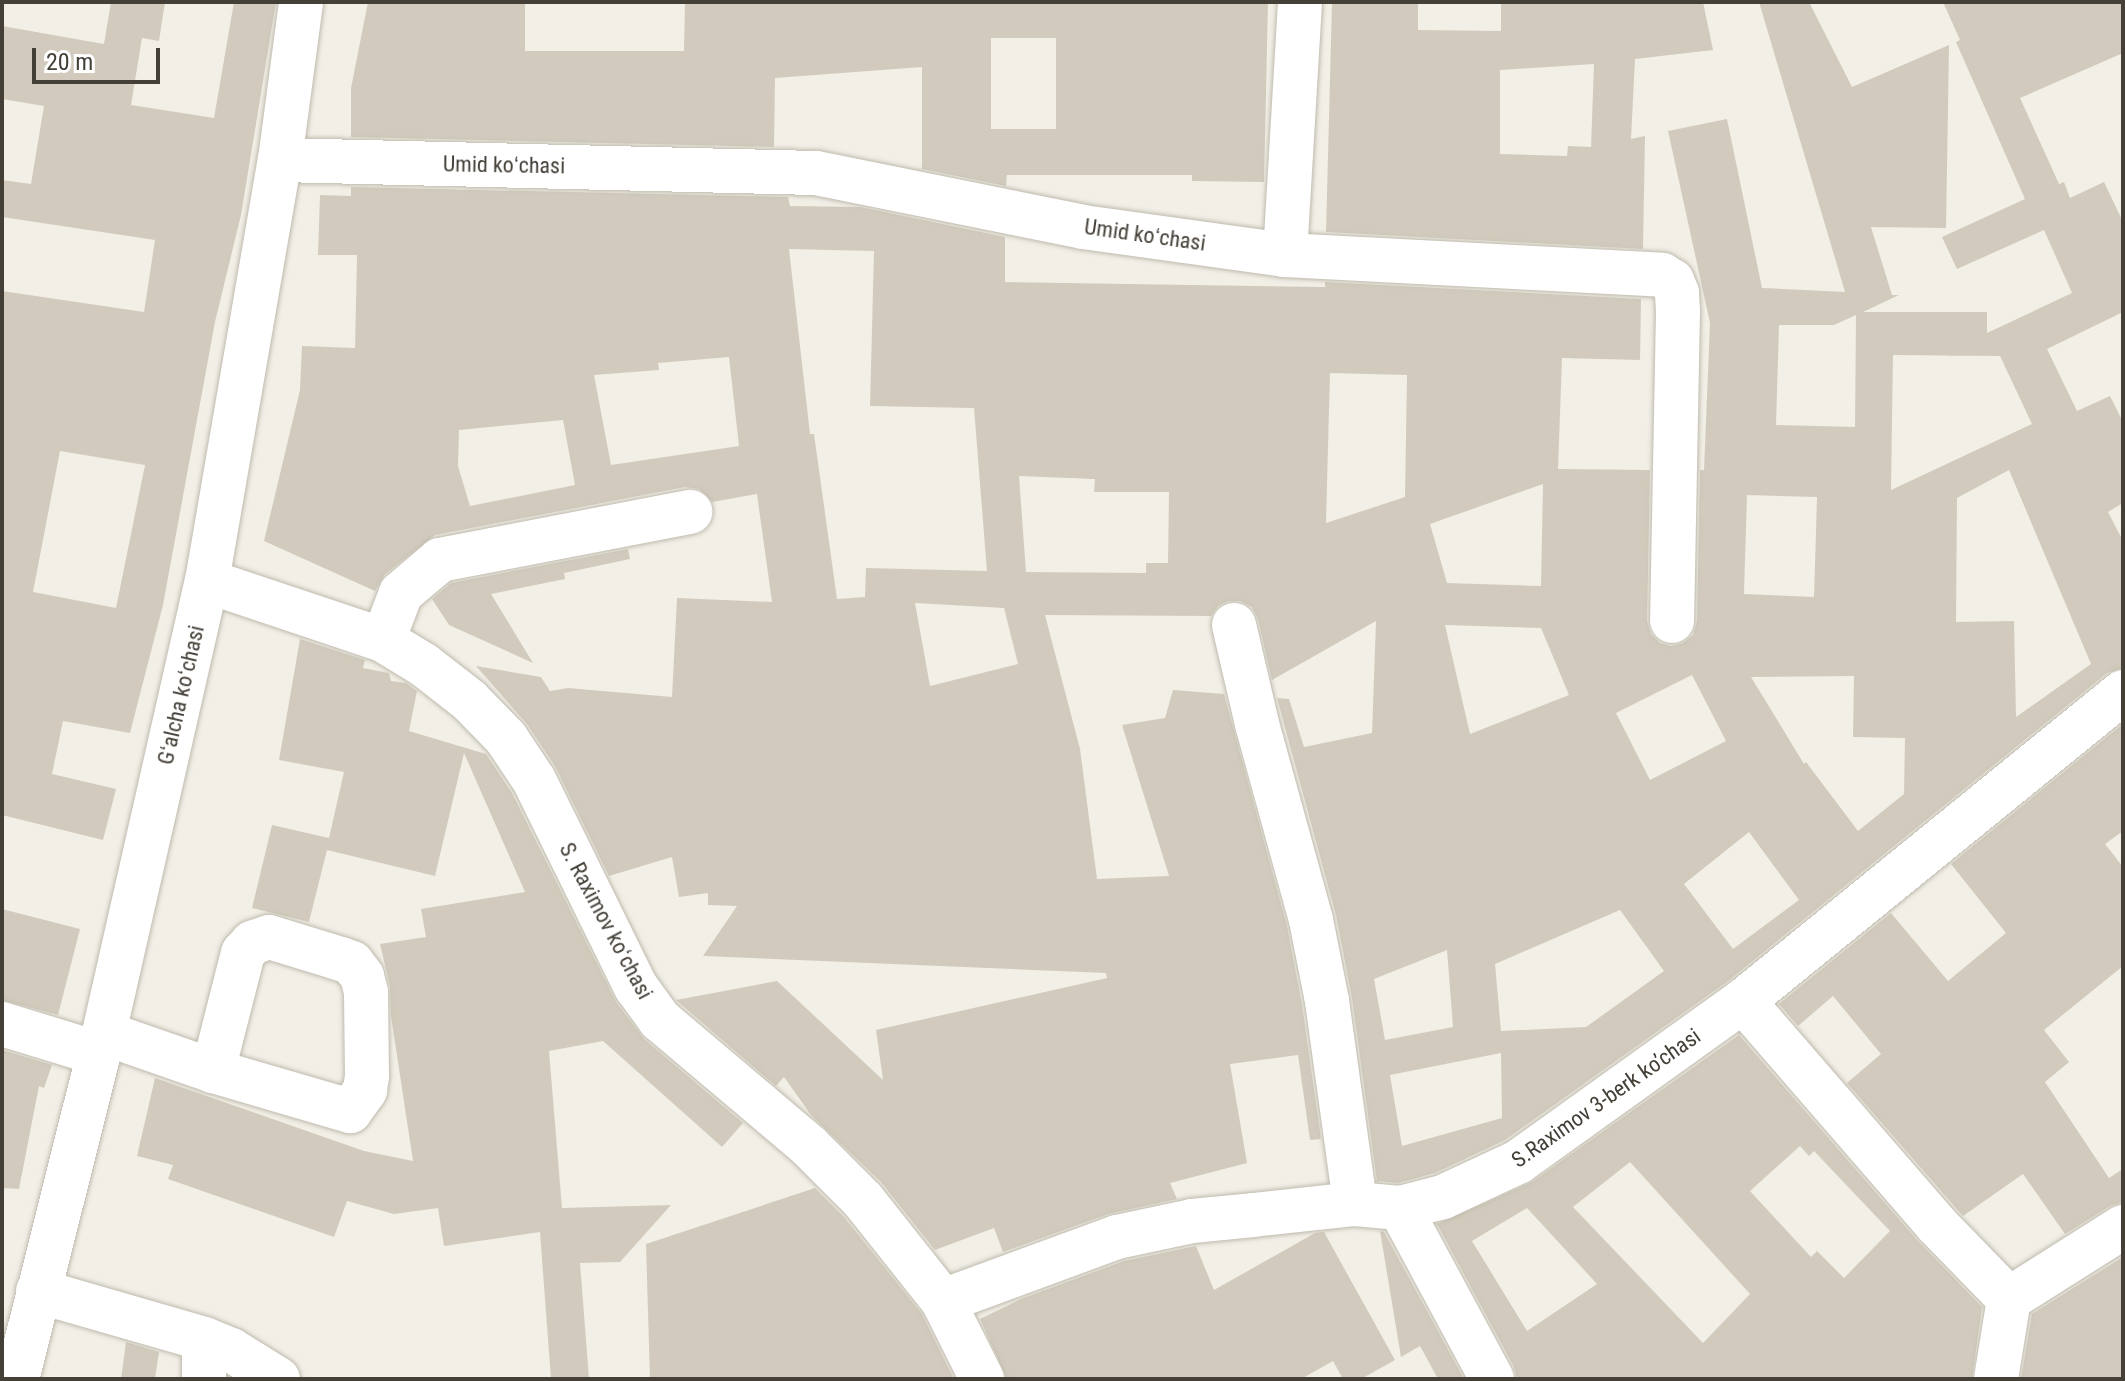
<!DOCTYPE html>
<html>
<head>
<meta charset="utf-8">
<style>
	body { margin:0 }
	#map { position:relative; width:2125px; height:1381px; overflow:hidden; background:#f2efe7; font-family:"Roboto Condensed",sans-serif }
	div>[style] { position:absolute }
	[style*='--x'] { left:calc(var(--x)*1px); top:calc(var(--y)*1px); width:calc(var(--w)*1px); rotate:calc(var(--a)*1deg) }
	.building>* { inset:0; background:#d2cbbd }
	.roads { filter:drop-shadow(0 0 2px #bfbaad) drop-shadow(0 0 2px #bfbaad) }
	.minor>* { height:44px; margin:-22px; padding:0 22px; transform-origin:22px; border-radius:22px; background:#fff }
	span { translate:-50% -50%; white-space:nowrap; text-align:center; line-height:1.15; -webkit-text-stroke:8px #fff; paint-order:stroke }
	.street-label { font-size:22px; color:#443f37 }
	.frame { position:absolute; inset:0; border:4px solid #443f37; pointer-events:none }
	.scale { position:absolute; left:32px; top:48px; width:128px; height:36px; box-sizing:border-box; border:4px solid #443f37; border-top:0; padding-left:10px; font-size:24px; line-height:28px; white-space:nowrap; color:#443f37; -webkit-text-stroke:6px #fff; paint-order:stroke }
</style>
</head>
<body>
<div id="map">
	<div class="building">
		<i style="clip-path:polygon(evenodd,111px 2px,165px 2px,159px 41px,142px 38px,131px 105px,214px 118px,234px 2px,276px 2px,241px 215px,215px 322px,163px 605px,130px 733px,63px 721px,52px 774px,116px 789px,103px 840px,2px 815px,2px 291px,144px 312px,155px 240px,2px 217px,2px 180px,31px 184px,44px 106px,2px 99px,2px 26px,104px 44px,111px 2px,60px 451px,145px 465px,116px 608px,33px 592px,60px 451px)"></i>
		<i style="clip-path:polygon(evenodd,368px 2px,525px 2px,525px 51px,684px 51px,685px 2px,1268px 2px,1264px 182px,1192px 181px,1192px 175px,1007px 175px,1006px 186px,922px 169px,922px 67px,775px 78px,774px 147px,351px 137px,351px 88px,368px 2px,991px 38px,1056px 38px,1056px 129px,991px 129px,991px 38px)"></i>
		<i style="clip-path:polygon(evenodd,1332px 2px,1418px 2px,1418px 30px,1501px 31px,1501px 2px,1703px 2px,1713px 50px,1635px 59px,1631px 139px,1645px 136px,1643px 249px,1326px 232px,1332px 2px,1594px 64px,1591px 147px,1568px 146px,1567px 156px,1500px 154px,1500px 70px,1594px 64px)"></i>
		<i style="clip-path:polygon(evenodd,1759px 2px,1809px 2px,1852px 87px,1949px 45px,1946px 228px,1871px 227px,1892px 295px,1899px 295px,1863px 312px,1987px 312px,1987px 333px,2072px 293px,2044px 230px,1957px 269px,1942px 237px,2025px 199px,1956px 42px,1960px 40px,1943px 2px,2123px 2px,2123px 53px,2020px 98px,2059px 184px,2064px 182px,2070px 198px,2104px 182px,2123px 222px,2123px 312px,2047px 349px,2077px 411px,2110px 396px,2123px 422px,2123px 503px,2108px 512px,2123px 541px,2123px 668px,2107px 673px,1728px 981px,1505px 1140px,1435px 1173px,1398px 1183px,1377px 1181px,1352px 998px,1336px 915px,1277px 698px,1289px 699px,1304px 747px,1372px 733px,1376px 621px,1272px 680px,1258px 619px,1252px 607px,1240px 601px,1228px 601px,1218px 606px,1211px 616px,1045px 615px,1080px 749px,1097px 879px,1169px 876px,1122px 725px,1165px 718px,1173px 690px,1224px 694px,1287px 926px,1302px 1005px,1321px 1139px,1310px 1140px,1298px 1055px,1230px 1064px,1247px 1163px,1170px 1183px,1177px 1199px,1108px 1214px,1003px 1252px,994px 1228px,935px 1250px,881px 1182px,811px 1115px,784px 1077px,776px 1086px,676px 1000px,777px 981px,883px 1080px,876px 1030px,1107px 978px,1106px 973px,703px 956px,737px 906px,708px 905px,708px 893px,679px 897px,672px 857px,609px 876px,555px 766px,527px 724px,476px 666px,541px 677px,550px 691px,568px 688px,672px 697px,677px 598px,772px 602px,757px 494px,712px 502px,699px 489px,685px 487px,435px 535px,385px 574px,375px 591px,264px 541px,300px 390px,302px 346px,355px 348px,357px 255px,318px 255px,320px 195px,351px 196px,351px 187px,788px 197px,790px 206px,860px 207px,1005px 237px,1005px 282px,1325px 287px,1325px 282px,1641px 299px,1640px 360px,1562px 358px,1558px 469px,1650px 470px,1647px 621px,1651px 634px,1660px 643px,1671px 646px,1683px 643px,1693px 635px,1697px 621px,1700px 470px,1704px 470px,1710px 323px,1668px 131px,1727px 119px,1762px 288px,1845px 292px,1759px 2px,789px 249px,874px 251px,870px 406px,974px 408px,987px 571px,866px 568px,865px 597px,837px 599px,814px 434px,810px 434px,789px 249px,1759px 2px,1856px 315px,1855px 427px,1776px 425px,1779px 325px,1834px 325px,1856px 315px,1759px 2px,1893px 355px,2000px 356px,2032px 424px,1891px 490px,1893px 355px,1759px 2px,729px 357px,739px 446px,611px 465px,594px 375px,659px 370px,658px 363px,729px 357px,1759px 2px,1330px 373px,1407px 375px,1405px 497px,1326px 523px,1330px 373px,1759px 2px,563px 420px,575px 485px,470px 506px,458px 466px,459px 430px,563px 420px,1759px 2px,2009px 470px,2091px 664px,2016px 717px,2014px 621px,1956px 622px,1957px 498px,2009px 470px,1759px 2px,1019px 476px,1095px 479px,1094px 492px,1169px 492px,1168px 563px,1146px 563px,1146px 573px,1026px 572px,1019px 476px,1759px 2px,1543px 484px,1541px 586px,1447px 583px,1430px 524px,1543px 484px,1759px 2px,1747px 495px,1817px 497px,1814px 597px,1744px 594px,1747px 495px,1759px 2px,915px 603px,1004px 608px,1018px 664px,930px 686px,915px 603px,1759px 2px,1445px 625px,1541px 628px,1569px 695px,1470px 734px,1445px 625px,1759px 2px,1692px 675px,1726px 741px,1650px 780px,1616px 713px,1692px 675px,1759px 2px,1854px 676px,1853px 737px,1905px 738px,1904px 794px,1858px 831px,1806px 762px,1804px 764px,1751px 677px,1854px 676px,1759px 2px,1749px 832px,1799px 900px,1733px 949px,1684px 884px,1749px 832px,1759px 2px,1620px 910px,1664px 971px,1586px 1027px,1501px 1031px,1495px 964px,1620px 910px,1759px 2px,1447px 950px,1453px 1027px,1385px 1040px,1374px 979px,1447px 950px,1759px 2px,1501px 1053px,1502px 1118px,1402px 1146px,1390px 1075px,1501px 1053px)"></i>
		<i style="clip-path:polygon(628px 549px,630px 559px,564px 573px,565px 579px,491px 594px,533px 663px,449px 625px,432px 599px,451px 583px)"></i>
		<i style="clip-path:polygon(300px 639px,365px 660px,363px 668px,389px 673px,391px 681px,406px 683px,417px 691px,409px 731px,486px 754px,512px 793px,616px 1002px,644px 1039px,743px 1123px,722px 1147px,603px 1041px,549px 1051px,562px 1208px,671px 1205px,620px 1262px,580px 1263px,589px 1379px,551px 1379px,540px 1232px,444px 1246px,438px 1208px,394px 1214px,347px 1201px,334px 1237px,168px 1179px,173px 1165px,137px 1156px,155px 1078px,364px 1151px,413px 1161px,391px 1016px,390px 986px,380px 944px,426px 937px,421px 909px,525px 892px,464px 753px,435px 876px,327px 850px,309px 922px,252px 908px,272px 825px,329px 838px,344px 772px,279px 760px)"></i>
		<i style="clip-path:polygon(2123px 724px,2123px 831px,2105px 844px,2123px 867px,2123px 966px,2044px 1030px,2069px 1062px,2045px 1082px,2109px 1178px,2123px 1169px,2123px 1202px,2110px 1206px,2065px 1234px,2023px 1174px,1963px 1216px,1847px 1083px,1881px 1054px,1833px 996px,1798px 1026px,1779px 1004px,1891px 913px,1948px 981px,2006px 933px,1951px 864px)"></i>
		<i style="clip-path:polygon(2px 909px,80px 929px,58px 1015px,2px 1000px)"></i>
		<i style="clip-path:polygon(evenodd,1739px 1035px,1917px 1240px,1982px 1307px,1972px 1379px,1517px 1379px,1514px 1367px,1437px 1224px,1532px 1182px,1739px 1035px,1800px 1146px,1809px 1156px,1814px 1151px,1890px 1231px,1844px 1278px,1817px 1251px,1811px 1257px,1750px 1191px,1800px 1146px,1739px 1035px,1630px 1162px,1750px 1294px,1703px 1343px,1573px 1207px,1630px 1162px,1739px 1035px,1527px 1208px,1597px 1284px,1527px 1331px,1472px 1241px,1527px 1208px)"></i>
		<i style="clip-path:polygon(2px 1050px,52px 1065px,44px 1088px,39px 1086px,19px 1189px,2px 1188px)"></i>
		<i style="clip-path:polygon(815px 1188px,844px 1217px,922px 1314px,954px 1379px,650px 1379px,646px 1244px)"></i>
		<i style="clip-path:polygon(1380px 1231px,1384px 1232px,1464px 1379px,1438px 1379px,1420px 1346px,1401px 1357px)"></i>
		<i style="clip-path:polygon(1324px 1232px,1395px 1360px,1361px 1379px,1343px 1379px,1333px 1361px,1301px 1379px,1007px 1379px,980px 1319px,1021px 1299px,1124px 1261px,1196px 1246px,1214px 1290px,1315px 1233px)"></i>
		<i style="clip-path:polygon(2123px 1257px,2123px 1379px,2021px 1379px,2032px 1314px)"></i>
		<i style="clip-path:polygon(126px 1342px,159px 1352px,155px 1379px,121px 1379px)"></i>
	</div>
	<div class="roads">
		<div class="minor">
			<i style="--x:280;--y:160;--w:536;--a:1.39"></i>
			<i style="--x:816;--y:173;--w:272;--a:11.4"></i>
			<i style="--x:1083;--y:227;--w:204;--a:7.9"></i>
			<i style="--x:1285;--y:255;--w:378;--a:3"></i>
			<i style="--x:1662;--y:275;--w:12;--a:31"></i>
			<i style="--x:1672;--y:281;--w:13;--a:67"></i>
			<i style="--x:1677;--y:293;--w:18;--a:87"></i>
			<i style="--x:1678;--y:311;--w:310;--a:91.1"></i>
			<i style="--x:1285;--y:255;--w:253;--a:-86.6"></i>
			<i style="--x:207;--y:581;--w:186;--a:18.5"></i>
			<i style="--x:383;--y:640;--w:48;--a:31.4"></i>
			<i style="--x:424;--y:665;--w:58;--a:38"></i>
			<i style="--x:470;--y:701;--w:52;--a:45.8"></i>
			<i style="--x:506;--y:738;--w:50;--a:56.3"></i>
			<i style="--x:534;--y:780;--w:231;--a:63.8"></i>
			<i style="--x:636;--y:987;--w:41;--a:54"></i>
			<i style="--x:660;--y:1020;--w:195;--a:40.2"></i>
			<i style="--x:809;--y:1146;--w:76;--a:45"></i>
			<i style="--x:863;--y:1200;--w:129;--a:51.6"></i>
			<i style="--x:943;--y:1301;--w:87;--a:63.4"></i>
			<i style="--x:1234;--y:625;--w:102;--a:76.9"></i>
			<i style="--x:1257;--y:724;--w:203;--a:74.6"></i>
			<i style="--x:1311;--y:920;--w:83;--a:78.8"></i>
			<i style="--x:1327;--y:1001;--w:205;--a:82.1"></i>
			<i style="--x:383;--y:640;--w:50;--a:-69"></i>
			<i style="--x:401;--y:593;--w:51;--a:-40.2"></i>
			<i style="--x:440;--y:560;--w:255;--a:-10.9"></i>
			<i style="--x:1743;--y:1001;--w:295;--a:49.1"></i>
			<i style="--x:1936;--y:1224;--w:105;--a:45.8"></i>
			<i style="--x:2009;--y:1299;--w:135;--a:-32.3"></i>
			<i style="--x:2;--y:1024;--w:99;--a:17"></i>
			<i style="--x:104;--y:1033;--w:115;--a:19.2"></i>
			<i style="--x:213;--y:1071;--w:143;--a:16.3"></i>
			<i style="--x:350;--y:1111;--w:26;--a:-54"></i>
			<i style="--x:365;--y:1090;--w:14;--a:-82"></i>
			<i style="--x:367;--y:1076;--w:84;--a:-90.7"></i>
			<i style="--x:366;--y:992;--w:16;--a:-104"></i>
			<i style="--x:362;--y:976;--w:16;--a:-128"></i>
			<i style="--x:352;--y:963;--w:12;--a:-160"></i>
			<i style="--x:341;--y:959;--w:75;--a:-163"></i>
			<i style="--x:269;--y:937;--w:18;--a:161"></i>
			<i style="--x:252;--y:943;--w:13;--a:132"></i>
			<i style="--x:243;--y:953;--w:122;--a:104.3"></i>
			<i style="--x:1400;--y:1208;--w:194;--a:61.7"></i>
			<i style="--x:38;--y:1291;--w:173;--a:16.1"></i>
			<i style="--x:204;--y:1339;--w:29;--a:22"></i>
			<i style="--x:231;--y:1350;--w:55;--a:31.7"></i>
			<i style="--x:943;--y:1301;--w:185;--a:-20.2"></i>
			<i style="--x:1117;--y:1237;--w:77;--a:-12"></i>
			<i style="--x:1192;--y:1221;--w:61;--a:-5.6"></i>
			<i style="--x:1253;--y:1215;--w:103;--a:-6.2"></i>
			<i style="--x:1355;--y:1204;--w:45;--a:5.1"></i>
			<i style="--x:1400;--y:1208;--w:44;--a:-14.3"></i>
			<i style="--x:1443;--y:1197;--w:83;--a:-25"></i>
			<i style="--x:1518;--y:1162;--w:277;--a:-35.6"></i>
			<i style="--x:1743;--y:1001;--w:490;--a:-39.1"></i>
			<i style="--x:17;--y:1379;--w:357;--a:-75.9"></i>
			<i style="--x:104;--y:1033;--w:464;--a:-77.2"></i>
			<i style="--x:207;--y:581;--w:427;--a:-80.2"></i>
			<i style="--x:280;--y:160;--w:159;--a:-82.4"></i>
			<i style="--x:204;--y:1379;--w:40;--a:-90"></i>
			<i style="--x:1996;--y:1379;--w:81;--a:-80.8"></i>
		</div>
	</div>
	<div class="street-label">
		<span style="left:504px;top:165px;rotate:1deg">Umid koʻchasi</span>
		<span style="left:1145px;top:235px;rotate:8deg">Umid koʻchasi</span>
		<span style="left:181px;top:695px;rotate:-77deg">Gʻalcha koʻchasi</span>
		<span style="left:606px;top:921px;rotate:62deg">S. Raximov koʻchasi</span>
		<span style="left:1606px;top:1098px;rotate:-35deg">S.Raximov 3-berk koʼchasi</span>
	</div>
	<div class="frame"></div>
	<div class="scale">20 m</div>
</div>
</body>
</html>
